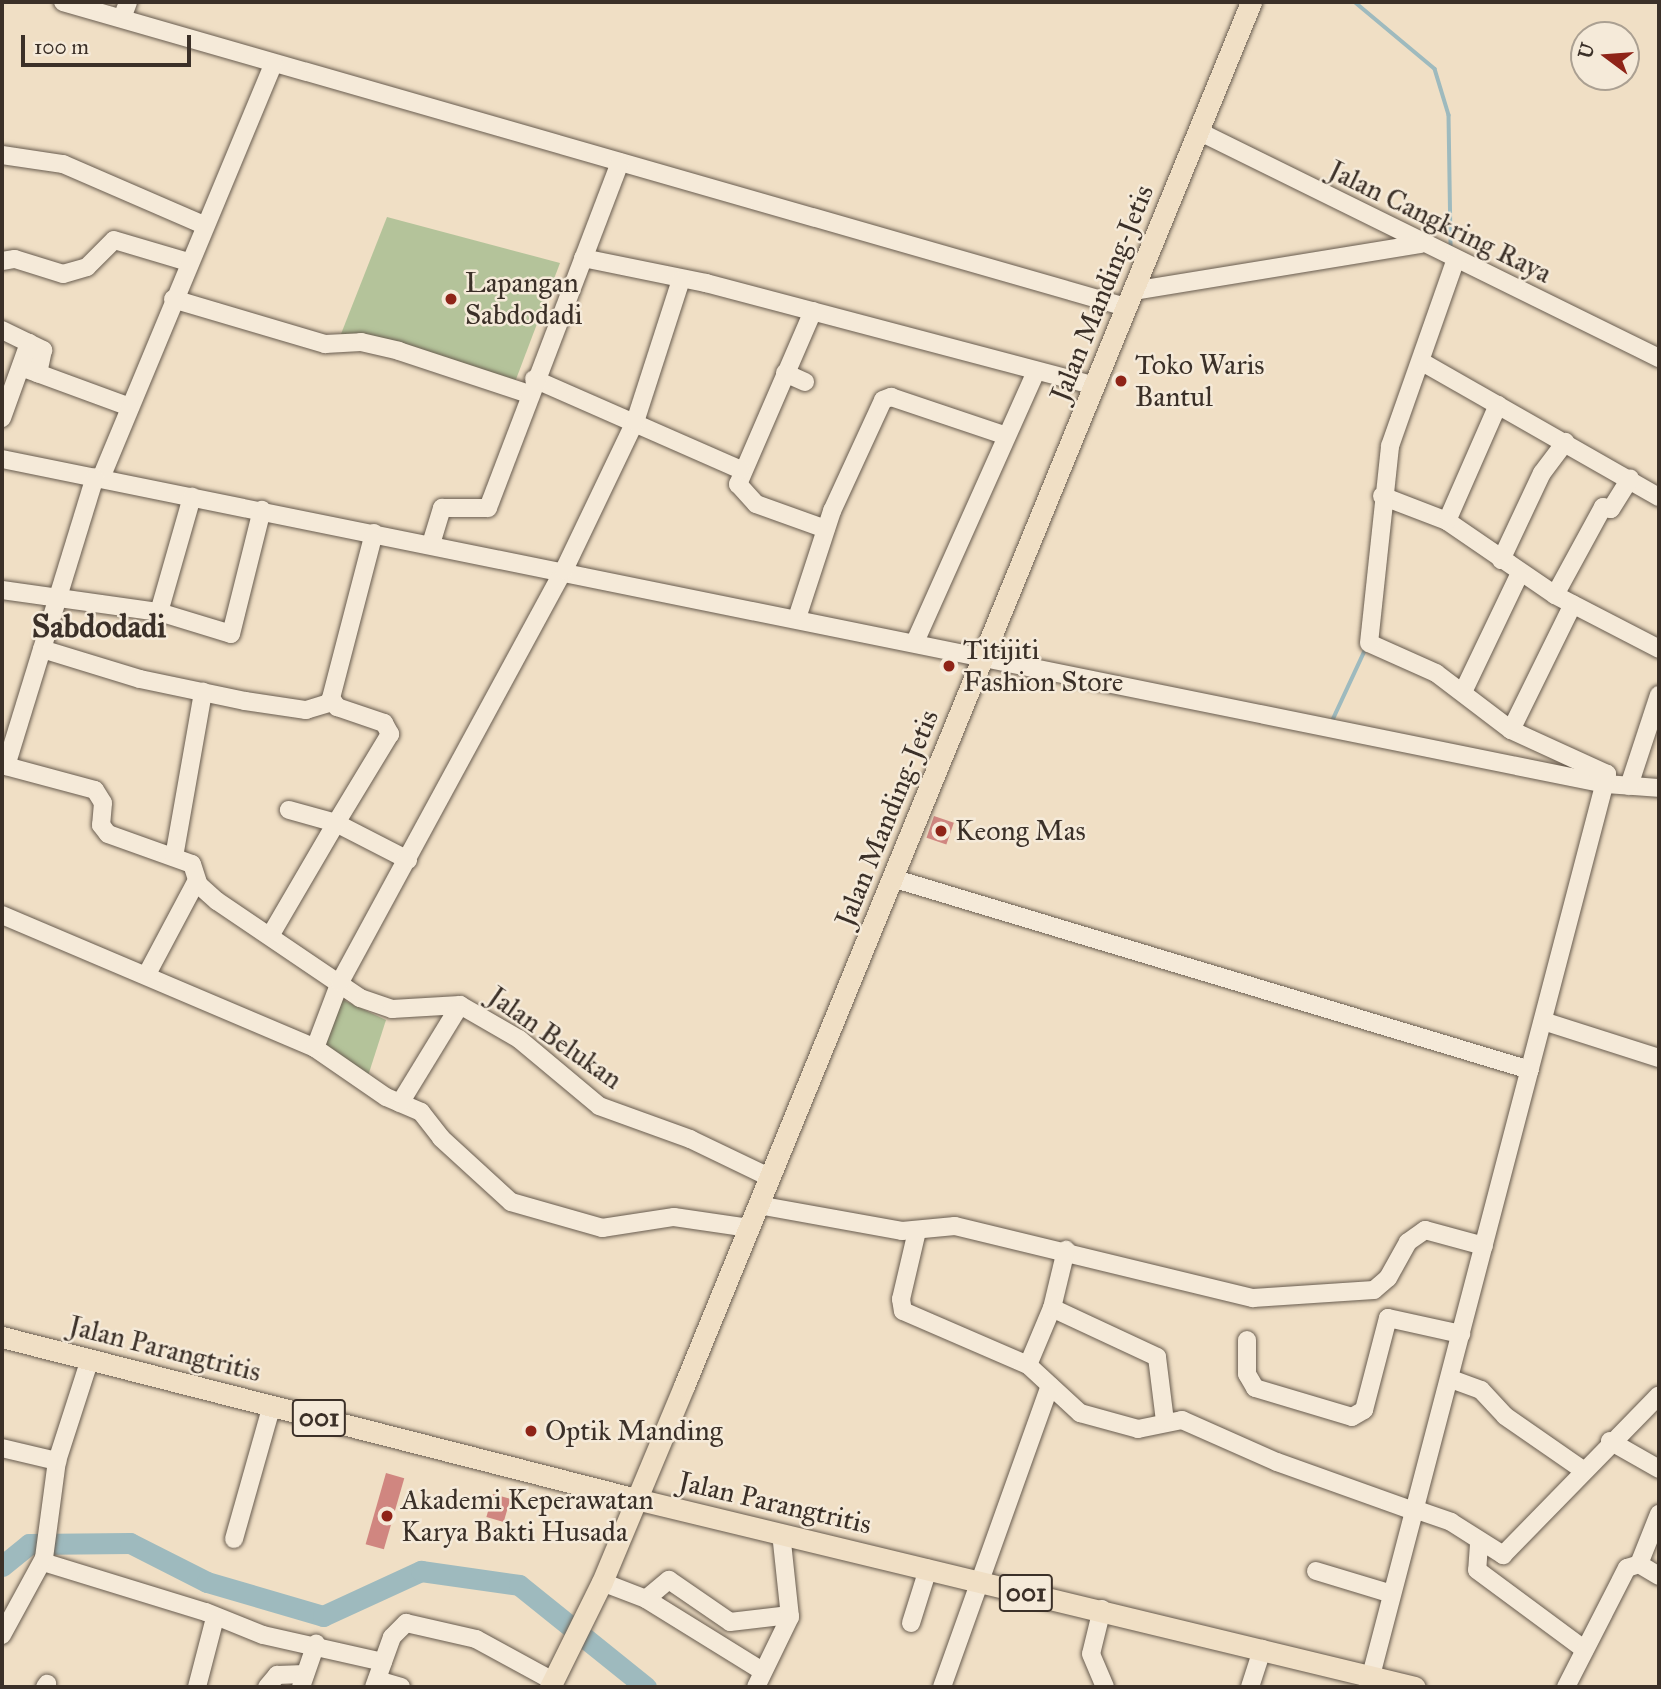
<!DOCTYPE html>
<html>
<head>
<meta charset="utf-8">
<style>
	body { margin:0 }
	#map { position:relative; width:1661px; height:1689px; overflow:hidden; background:#f0dfc5; font-family:"IM FELL Great Primer",serif }
	div>[style] { position:absolute }
	[style*='--x'] { left:calc(var(--x)*1px); top:calc(var(--y)*1px); width:calc(var(--w)*1px); rotate:calc(var(--a)*1deg) }
	.green>* { inset:0; background:#b4c39a }
	.stream>* { height:3.5px; margin:-1.75px; padding:0 1.75px; transform-origin:1.75px; border-radius:1.75px; background:#9ebabe }
	.river>* { height:21px; margin:-10.5px; padding:0 10.5px; transform-origin:10.5px; border-radius:10.5px; background:#9ebabe }
	.building>* { inset:0; background:#d08680; transform-origin:0 0 }
	.roads { filter:drop-shadow(0 0 2px #685c4f) drop-shadow(0 0 2px #685c4f) }
	.minor>* { height:18px; margin:-9px; padding:0 9px; transform-origin:9px; border-radius:9px; background:#f5ead9 }
	.major>* { height:21px; margin:-10.5px; padding:0 10.5px; transform-origin:10.5px; border-radius:10.5px; background:#f0dfc5 }
	.dots>* { width:19px; height:19px; translate:-50% -50%; box-sizing:border-box; border:4px solid #f5ead9; border-radius:50% }
	span { translate:-50% -50%; white-space:nowrap; text-align:center; line-height:1.15; -webkit-text-stroke:5px #f5ead9; paint-order:stroke }
	.shield-label span { padding:2px 5px; background:#f5ead9; border:2px solid; border-radius:5px; -webkit-text-stroke-width:0 }
	.shield-label { font-size:26px; color:#3b3028; font-weight:700 }
	.street-label { font-size:28px; color:#3b3028 }
	.poi-label { font-size:28px; color:#3b3028 }
	.left { translate:0 -50%; text-align:left }
	.quarter-label { font-size:32px; color:#3b3028; font-weight:700 }
	.frame { position:absolute; inset:0; border:4px solid #3b3028; pointer-events:none }
	.north { position:absolute; left:1570px; top:21px; width:70px; height:70px; box-sizing:border-box; background:#f5ead9; border:2px solid #aba092; border-radius:50%; rotate:286deg; font-size:19px; font-weight:700; line-height:28px; text-align:center; color:#3b3028 }
	.north::after { content:''; display:block; margin:auto; width:24px; height:32px; background:#8f2418; clip-path:polygon(50% 0,100% 100%,50% 72%,0 100%) }
	.scale { position:absolute; left:21px; top:35px; width:170px; height:32px; box-sizing:border-box; border:4px solid #3b3028; border-top:0; padding-left:9px; font-size:21px; line-height:24px; white-space:nowrap; color:#3b3028; -webkit-text-stroke:5px #f5ead9; paint-order:stroke }
</style>
</head>
<body>
<div id="map">
	<div class="green">
		<i style="clip-path:polygon(387px 217px,560px 263px,515px 382px,341px 334px)"></i>
		<i style="clip-path:polygon(339px 998px,386px 1020px,367px 1079px,319px 1048px)"></i>
	</div>
	<div class="stream">
		<i style="--x:1355;--y:2;--w:104;--a:39.9"></i>
		<i style="--x:1435;--y:69;--w:48;--a:73.1"></i>
		<i style="--x:1449;--y:115;--w:132;--a:89.1"></i>
		<i style="--x:1333;--y:719;--w:78;--a:-65.1"></i>
	</div>
	<div class="river">
		<i style="--x:2;--y:1566;--w:35;--a:-39"></i>
		<i style="--x:29;--y:1544;--w:101;--a:-0.6"></i>
		<i style="--x:130;--y:1543;--w:86;--a:26.9"></i>
		<i style="--x:207;--y:1582;--w:121;--a:16.3"></i>
		<i style="--x:323;--y:1616;--w:108;--a:-24.7"></i>
		<i style="--x:421;--y:1571;--w:99;--a:8.1"></i>
		<i style="--x:519;--y:1585;--w:163;--a:38.8"></i>
	</div>
	<div class="building">
		<i style="left:934px;top:816px;width:21px;height:23px;rotate:19deg"></i>
		<i style="left:386px;top:1473px;width:19px;height:74px;rotate:16deg"></i>
		<i style="left:493px;top:1494px;width:18px;height:24px;rotate:16deg"></i>
	</div>
	<div class="roads">
		<div class="minor">
			<i style="--x:63;--y:2;--w:1106;--a:16.01"></i>
			<i style="--x:122;--y:18;--w:17;--a:-69"></i>
			<i style="--x:1198;--y:131;--w:514;--a:26.22"></i>
			<i style="--x:2;--y:155;--w:62;--a:8.4"></i>
			<i style="--x:63;--y:164;--w:154;--a:23.4"></i>
			<i style="--x:583;--y:258;--w:126;--a:11.5"></i>
			<i style="--x:706;--y:283;--w:402;--a:14.8"></i>
			<i style="--x:2;--y:261;--w:13;--a:-9"></i>
			<i style="--x:15;--y:259;--w:50;--a:17.4"></i>
			<i style="--x:63;--y:274;--w:25;--a:-16"></i>
			<i style="--x:87;--y:267;--w:38;--a:-45"></i>
			<i style="--x:114;--y:240;--w:77;--a:16.6"></i>
			<i style="--x:1133;--y:291;--w:292;--a:-9.3"></i>
			<i style="--x:173;--y:299;--w:159;--a:16.5"></i>
			<i style="--x:325;--y:344;--w:36;--a:-3"></i>
			<i style="--x:361;--y:342;--w:39;--a:13"></i>
			<i style="--x:399;--y:351;--w:137;--a:18.3"></i>
			<i style="--x:813;--y:311;--w:189;--a:113.4"></i>
			<i style="--x:738;--y:484;--w:27;--a:48"></i>
			<i style="--x:756;--y:504;--w:74;--a:19.7"></i>
			<i style="--x:2;--y:330;--w:46;--a:26"></i>
			<i style="--x:43;--y:350;--w:24;--a:102"></i>
			<i style="--x:1422;--y:362;--w:273;--a:29.7"></i>
			<i style="--x:21;--y:367;--w:116;--a:20.2"></i>
			<i style="--x:785;--y:373;--w:22;--a:24"></i>
			<i style="--x:534;--y:379;--w:226;--a:23.7"></i>
			<i style="--x:2;--y:418;--w:80;--a:-70.2"></i>
			<i style="--x:2;--y:459;--w:1636;--a:11.46"></i>
			<i style="--x:1605;--y:784;--w:54;--a:4.2"></i>
			<i style="--x:101;--y:478;--w:448;--a:-67.4"></i>
			<i style="--x:1382;--y:496;--w:70;--a:21"></i>
			<i style="--x:1447;--y:521;--w:131;--a:34.4"></i>
			<i style="--x:1555;--y:595;--w:117;--a:27.4"></i>
			<i style="--x:1447;--y:521;--w:127;--a:-66.3"></i>
			<i style="--x:374;--y:533;--w:171;--a:104.6"></i>
			<i style="--x:331;--y:698;--w:11;--a:56"></i>
			<i style="--x:337;--y:707;--w:50;--a:18.8"></i>
			<i style="--x:384;--y:723;--w:13;--a:61"></i>
			<i style="--x:390;--y:734;--w:104;--a:121.2"></i>
			<i style="--x:336;--y:823;--w:81;--a:27.2"></i>
			<i style="--x:431;--y:544;--w:38;--a:-73"></i>
			<i style="--x:442;--y:508;--w:46;--a:0"></i>
			<i style="--x:488;--y:508;--w:370;--a:-69.1"></i>
			<i style="--x:1501;--y:560;--w:96;--a:-64.8"></i>
			<i style="--x:1542;--y:473;--w:39;--a:-53"></i>
			<i style="--x:2;--y:590;--w:159;--a:8"></i>
			<i style="--x:159;--y:612;--w:75;--a:17"></i>
			<i style="--x:231;--y:634;--w:128;--a:-76"></i>
			<i style="--x:1555;--y:595;--w:100;--a:-61.4"></i>
			<i style="--x:1603;--y:507;--w:8;--a:14"></i>
			<i style="--x:1611;--y:509;--w:36;--a:-58"></i>
			<i style="--x:159;--y:612;--w:120;--a:-74"></i>
			<i style="--x:797;--y:618;--w:113;--a:-71.9"></i>
			<i style="--x:832;--y:511;--w:122;--a:-65.3"></i>
			<i style="--x:883;--y:400;--w:9;--a:-21"></i>
			<i style="--x:891;--y:397;--w:119;--a:18.6"></i>
			<i style="--x:915;--y:642;--w:297;--a:-65.9"></i>
			<i style="--x:42;--y:649;--w:102;--a:17"></i>
			<i style="--x:140;--y:679;--w:107;--a:11.8"></i>
			<i style="--x:245;--y:701;--w:62;--a:8.4"></i>
			<i style="--x:306;--y:710;--w:27;--a:-17"></i>
			<i style="--x:1463;--y:692;--w:132;--a:-64.4"></i>
			<i style="--x:1511;--y:730;--w:140;--a:-63.8"></i>
			<i style="--x:2;--y:765;--w:96;--a:15"></i>
			<i style="--x:95;--y:790;--w:15;--a:58"></i>
			<i style="--x:103;--y:803;--w:22;--a:95"></i>
			<i style="--x:101;--y:825;--w:11;--a:52"></i>
			<i style="--x:108;--y:834;--w:89;--a:19.7"></i>
			<i style="--x:192;--y:864;--w:22;--a:72"></i>
			<i style="--x:199;--y:885;--w:24;--a:42"></i>
			<i style="--x:217;--y:901;--w:173;--a:34.1"></i>
			<i style="--x:360;--y:998;--w:34;--a:19"></i>
			<i style="--x:392;--y:1009;--w:68;--a:-3.4"></i>
			<i style="--x:460;--y:1005;--w:68;--a:30"></i>
			<i style="--x:519;--y:1039;--w:104;--a:39.9"></i>
			<i style="--x:599;--y:1106;--w:97;--a:19.9"></i>
			<i style="--x:690;--y:1139;--w:88;--a:25.7"></i>
			<i style="--x:6;--y:766;--w:302;--a:-72.9"></i>
			<i style="--x:1629;--y:786;--w:96;--a:-71.8"></i>
			<i style="--x:174;--y:857;--w:168;--a:-80"></i>
			<i style="--x:892;--y:878;--w:666;--a:16.75"></i>
			<i style="--x:2;--y:915;--w:340;--a:23"></i>
			<i style="--x:315;--y:1048;--w:86;--a:34.6"></i>
			<i style="--x:386;--y:1097;--w:38;--a:23"></i>
			<i style="--x:421;--y:1112;--w:33;--a:52"></i>
			<i style="--x:441;--y:1138;--w:95;--a:42.4"></i>
			<i style="--x:511;--y:1202;--w:95;--a:15.9"></i>
			<i style="--x:602;--y:1228;--w:73;--a:-8.7"></i>
			<i style="--x:674;--y:1217;--w:76;--a:8.3"></i>
			<i style="--x:270;--y:936;--w:131;--a:-59.7"></i>
			<i style="--x:336;--y:823;--w:49;--a:-164.5"></i>
			<i style="--x:147;--y:974;--w:106;--a:-62"></i>
			<i style="--x:1543;--y:1021;--w:122;--a:17.7"></i>
			<i style="--x:315;--y:1048;--w:71;--a:-69.3"></i>
			<i style="--x:340;--y:982;--w:469;--a:-61.5"></i>
			<i style="--x:564;--y:570;--w:164;--a:-64.4"></i>
			<i style="--x:635;--y:422;--w:149;--a:-72.1"></i>
			<i style="--x:400;--y:1103;--w:115;--a:-58.5"></i>
			<i style="--x:758;--y:1205;--w:146;--a:10.2"></i>
			<i style="--x:902;--y:1231;--w:53;--a:-5.4"></i>
			<i style="--x:955;--y:1226;--w:307;--a:13.6"></i>
			<i style="--x:1253;--y:1298;--w:121;--a:-3.8"></i>
			<i style="--x:1374;--y:1290;--w:18;--a:-41"></i>
			<i style="--x:1388;--y:1278;--w:41;--a:-60.9"></i>
			<i style="--x:1408;--y:1242;--w:21;--a:-35"></i>
			<i style="--x:1425;--y:1230;--w:61;--a:15.2"></i>
			<i style="--x:917;--y:1231;--w:70;--a:103.2"></i>
			<i style="--x:901;--y:1299;--w:12;--a:81"></i>
			<i style="--x:903;--y:1311;--w:136;--a:23.4"></i>
			<i style="--x:1028;--y:1365;--w:71;--a:42.7"></i>
			<i style="--x:1080;--y:1413;--w:60;--a:15.4"></i>
			<i style="--x:1138;--y:1429;--w:45;--a:-11.6"></i>
			<i style="--x:1182;--y:1420;--w:104;--a:23.9"></i>
			<i style="--x:1277;--y:1462;--w:149;--a:19.7"></i>
			<i style="--x:1052;--y:1308;--w:116;--a:25"></i>
			<i style="--x:1157;--y:1357;--w:64;--a:82.9"></i>
			<i style="--x:1247;--y:1340;--w:34;--a:90"></i>
			<i style="--x:1247;--y:1374;--w:16;--a:60"></i>
			<i style="--x:1255;--y:1388;--w:101;--a:16.6"></i>
			<i style="--x:1352;--y:1417;--w:14;--a:-30"></i>
			<i style="--x:1364;--y:1410;--w:95;--a:-75.4"></i>
			<i style="--x:1388;--y:1318;--w:75;--a:12.4"></i>
			<i style="--x:1028;--y:1365;--w:62;--a:-67.2"></i>
			<i style="--x:1052;--y:1308;--w:60;--a:-76.4"></i>
			<i style="--x:1451;--y:1379;--w:32;--a:20"></i>
			<i style="--x:1481;--y:1390;--w:35;--a:47"></i>
			<i style="--x:1505;--y:1416;--w:95;--a:34.7"></i>
			<i style="--x:1610;--y:1441;--w:56;--a:29.7"></i>
			<i style="--x:2;--y:1448;--w:57;--a:13.3"></i>
			<i style="--x:1417;--y:1510;--w:36;--a:19"></i>
			<i style="--x:1451;--y:1522;--w:62;--a:32.4"></i>
			<i style="--x:1503;--y:1555;--w:223;--a:-45.7"></i>
			<i style="--x:234;--y:1539;--w:139;--a:-74.2"></i>
			<i style="--x:1479;--y:1544;--w:26;--a:94"></i>
			<i style="--x:1477;--y:1570;--w:134;--a:36.5"></i>
			<i style="--x:43;--y:1562;--w:170;--a:17.1"></i>
			<i style="--x:206;--y:1612;--w:61;--a:22"></i>
			<i style="--x:263;--y:1635;--w:123;--a:12.7"></i>
			<i style="--x:1639;--y:1564;--w:54;--a:-68.2"></i>
			<i style="--x:1316;--y:1571;--w:79;--a:16.8"></i>
			<i style="--x:602;--y:1582;--w:47;--a:21.1"></i>
			<i style="--x:646;--y:1599;--w:30;--a:-40"></i>
			<i style="--x:669;--y:1580;--w:74;--a:34.5"></i>
			<i style="--x:730;--y:1622;--w:60;--a:-6.7"></i>
			<i style="--x:646;--y:1599;--w:137;--a:31.8"></i>
			<i style="--x:1102;--y:1609;--w:46;--a:103.7"></i>
			<i style="--x:1091;--y:1654;--w:36;--a:67"></i>
			<i style="--x:911;--y:1623;--w:57;--a:-72.5"></i>
			<i style="--x:2;--y:1635;--w:88;--a:-61.4"></i>
			<i style="--x:44;--y:1558;--w:98;--a:-82.4"></i>
			<i style="--x:57;--y:1461;--w:107;--a:-72.1"></i>
			<i style="--x:377;--y:1680;--w:25;--a:16"></i>
			<i style="--x:45;--y:1687;--w:4;--a:-56"></i>
			<i style="--x:197;--y:1687;--w:71;--a:-75.4"></i>
			<i style="--x:267;--y:1687;--w:16;--a:-50"></i>
			<i style="--x:277;--y:1675;--w:28;--a:-2"></i>
			<i style="--x:301;--y:1687;--w:46;--a:-70.8"></i>
			<i style="--x:374;--y:1687;--w:53;--a:-70.2"></i>
			<i style="--x:392;--y:1637;--w:20;--a:-45"></i>
			<i style="--x:406;--y:1623;--w:72;--a:12.9"></i>
			<i style="--x:476;--y:1639;--w:88;--a:28.6"></i>
			<i style="--x:756;--y:1687;--w:78;--a:-64.1"></i>
			<i style="--x:790;--y:1617;--w:84;--a:-96.1"></i>
			<i style="--x:942;--y:1687;--w:320;--a:-70.3"></i>
			<i style="--x:1250;--y:1687;--w:40;--a:-72"></i>
			<i style="--x:1368;--y:1687;--w:944;--a:-75.33"></i>
			<i style="--x:1607;--y:774;--w:106;--a:-155.4"></i>
			<i style="--x:1511;--y:730;--w:94;--a:-142.8"></i>
			<i style="--x:1436;--y:673;--w:73;--a:-155.9"></i>
			<i style="--x:1369;--y:643;--w:198;--a:-83.9"></i>
			<i style="--x:1390;--y:446;--w:196;--a:-70.6"></i>
			<i style="--x:1566;--y:1687;--w:134;--a:-62.9"></i>
			<i style="--x:1627;--y:1568;--w:13;--a:-18"></i>
			<i style="--x:1639;--y:1564;--w:23;--a:31"></i>
		</div>
		<div class="major">
			<i style="--x:2;--y:1337;--w:654;--a:14.33"></i>
			<i style="--x:636;--y:1499;--w:801;--a:13.57"></i>
			<i style="--x:550;--y:1687;--w:117;--a:-63.7"></i>
			<i style="--x:602;--y:1582;--w:212;--a:-67.3"></i>
			<i style="--x:684;--y:1386;--w:1496;--a:-67.72"></i>
		</div>
	</div>
	<div class="dots">
		<i style="left:451px;top:299px;background:#8f2418"></i>
		<i style="left:1121px;top:381px;background:#8f2418"></i>
		<i style="left:949px;top:666px;background:#8f2418"></i>
		<i style="left:941px;top:831px;background:#8f2418"></i>
		<i style="left:531px;top:1431px;background:#8f2418"></i>
		<i style="left:387px;top:1516px;background:#8f2418"></i>
	</div>
	<div class="shield-label">
		<span style="left:319px;top:1418px">001</span>
		<span style="left:1026px;top:1593px">001</span>
	</div>
	<div class="street-label">
		<span style="left:1440px;top:222px;rotate:26deg">Jalan Cangkring Raya</span>
		<span style="left:1102px;top:293px;rotate:-68deg">Jalan Manding-Jetis</span>
		<span style="left:887px;top:818px;rotate:-68deg">Jalan Manding-Jetis</span>
		<span style="left:555px;top:1038px;rotate:35deg">Jalan Belukan</span>
		<span style="left:165px;top:1349px;rotate:14deg">Jalan Parangtritis</span>
		<span style="left:775px;top:1503px;rotate:13deg">Jalan Parangtritis</span>
	</div>
	<div class="poi-label">
		<span class="left" style="left:465px;top:299px">Lapangan<br>Sabdodadi</span>
		<span class="left" style="left:1135px;top:381px">Toko Waris<br>Bantul</span>
		<span class="left" style="left:963px;top:666px">Titijiti<br>Fashion Store</span>
		<span class="left" style="left:955px;top:831px">Keong Mas</span>
		<span class="left" style="left:545px;top:1431px">Optik Manding</span>
		<span class="left" style="left:401px;top:1516px">Akademi Keperawatan<br>Karya Bakti Husada</span>
	</div>
	<div class="quarter-label">
		<span style="left:99px;top:627px">Sabdodadi</span>
	</div>
	<div class="frame"></div>
	<div class="north">U</div>
	<div class="scale">100 m</div>
</div>
</body>
</html>
